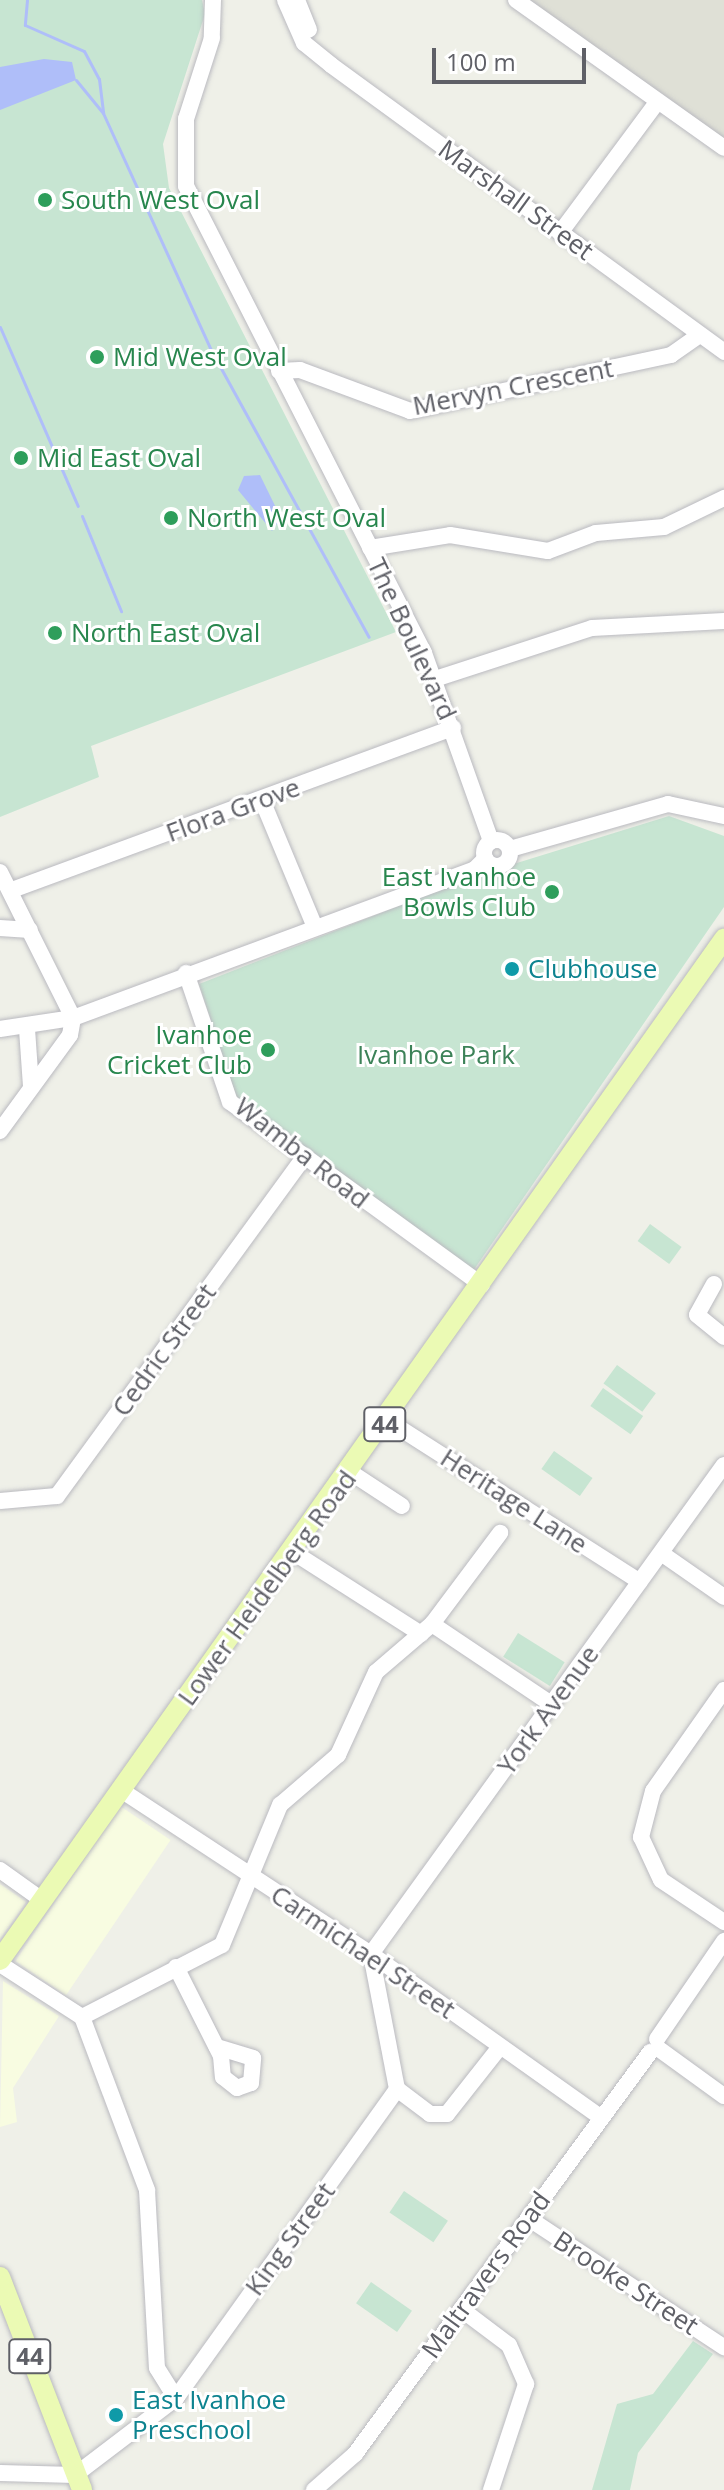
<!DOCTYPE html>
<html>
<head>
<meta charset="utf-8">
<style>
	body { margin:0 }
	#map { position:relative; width:724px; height:2490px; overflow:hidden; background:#eff0e8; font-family:"Open Sans",sans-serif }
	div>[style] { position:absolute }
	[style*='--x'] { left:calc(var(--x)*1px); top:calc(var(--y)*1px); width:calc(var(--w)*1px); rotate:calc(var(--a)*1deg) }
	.commercial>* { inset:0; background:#f8fce1; transform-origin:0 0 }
	.education>* { inset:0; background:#dfe0d6 }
	.green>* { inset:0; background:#c7e5d2; transform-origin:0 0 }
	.water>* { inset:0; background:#afbef9 }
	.stream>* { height:3px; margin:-1.5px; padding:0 1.5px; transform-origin:1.5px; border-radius:1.5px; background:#afbef9 }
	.roads { filter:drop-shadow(0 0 2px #babac0) drop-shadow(0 0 2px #babac0) }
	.minor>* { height:16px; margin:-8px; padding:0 8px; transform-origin:8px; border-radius:8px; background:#fff }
	.minor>.ring { margin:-8px; padding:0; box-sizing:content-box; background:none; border:16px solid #fff; border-radius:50% }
	.major>* { height:20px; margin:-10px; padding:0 10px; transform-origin:10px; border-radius:10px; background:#ebfab4 }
	.dots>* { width:22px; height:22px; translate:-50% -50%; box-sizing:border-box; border:4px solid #fff; border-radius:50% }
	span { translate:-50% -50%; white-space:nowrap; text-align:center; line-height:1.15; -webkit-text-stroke:6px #fff; paint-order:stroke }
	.shield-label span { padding:2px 6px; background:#fff; border:2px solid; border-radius:6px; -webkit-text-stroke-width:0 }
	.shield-label { font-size:24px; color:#5f6067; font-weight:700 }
	.leisure-label { font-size:26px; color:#27864d }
	.left { translate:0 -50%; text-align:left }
	.right { translate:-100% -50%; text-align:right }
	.street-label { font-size:26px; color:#5f6067 }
	.culture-label { font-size:26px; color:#0d838f }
	.park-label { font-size:26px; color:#3c8258 }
	.scale { position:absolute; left:432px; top:48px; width:154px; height:36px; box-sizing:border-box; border:4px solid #5f6067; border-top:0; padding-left:10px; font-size:24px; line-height:28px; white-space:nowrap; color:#5f6067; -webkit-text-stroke:6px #fff; paint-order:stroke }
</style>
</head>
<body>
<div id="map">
	<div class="commercial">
		<i style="left:120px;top:1806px;width:61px;height:187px;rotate:34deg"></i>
		<i style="clip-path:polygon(0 1884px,26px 1902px,0 1939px)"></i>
		<i style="clip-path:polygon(3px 1981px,59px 2016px,13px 2088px,17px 2122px,0 2127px)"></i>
	</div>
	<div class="education">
		<i style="clip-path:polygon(527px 0,724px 0,724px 142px)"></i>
	</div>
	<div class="green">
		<i style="clip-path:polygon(0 0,202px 0,205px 14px,163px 144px,169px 188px,396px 632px,91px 746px,99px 777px,0 817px)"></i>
		<i style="clip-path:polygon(669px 816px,724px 836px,724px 907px,473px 1271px,237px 1100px,199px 984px,481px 874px)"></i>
		<i style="left:650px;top:1224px;width:39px;height:21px;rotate:36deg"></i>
		<i style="left:617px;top:1365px;width:48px;height:23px;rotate:36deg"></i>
		<i style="left:603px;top:1388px;width:49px;height:22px;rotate:35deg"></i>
		<i style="left:554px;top:1451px;width:47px;height:22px;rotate:35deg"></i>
		<i style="left:518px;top:1633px;width:55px;height:28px;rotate:32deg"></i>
		<i style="left:404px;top:2191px;width:53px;height:26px;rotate:34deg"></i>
		<i style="left:371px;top:2282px;width:50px;height:26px;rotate:35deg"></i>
		<i style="clip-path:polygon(693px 2341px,713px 2354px,638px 2453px,630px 2490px,592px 2490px,617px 2404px,653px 2394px)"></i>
	</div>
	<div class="water">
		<i style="clip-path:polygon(44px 59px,72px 62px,76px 80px,0 110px,0 67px)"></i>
		<i style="clip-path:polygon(260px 475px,281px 518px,272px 531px,238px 490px,244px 476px)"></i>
	</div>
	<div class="stream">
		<i style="--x:27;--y:0;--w:25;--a:95"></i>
		<i style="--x:25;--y:25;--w:64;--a:23.8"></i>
		<i style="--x:84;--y:51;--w:32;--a:62"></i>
		<i style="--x:99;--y:79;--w:34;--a:83"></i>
		<i style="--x:76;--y:80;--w:43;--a:50.7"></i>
		<i style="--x:103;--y:113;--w:263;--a:65.5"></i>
		<i style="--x:212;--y:352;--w:325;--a:61.2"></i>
		<i style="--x:0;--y:327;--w:195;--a:66.5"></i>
		<i style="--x:82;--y:516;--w:103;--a:67.7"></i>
	</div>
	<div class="roads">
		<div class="minor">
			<i style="--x:213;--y:0;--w:38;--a:92"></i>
			<i style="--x:212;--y:38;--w:85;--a:107.8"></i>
			<i style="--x:186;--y:119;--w:67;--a:90"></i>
			<i style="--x:186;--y:186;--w:524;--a:62.99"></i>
			<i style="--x:424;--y:653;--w:200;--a:70.4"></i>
			<i style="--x:285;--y:0;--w:47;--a:66.2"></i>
			<i style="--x:304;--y:43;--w:35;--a:39"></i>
			<i style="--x:331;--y:65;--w:487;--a:36.1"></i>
			<i style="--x:297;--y:0;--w:32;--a:68"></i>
			<i style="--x:516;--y:0;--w:255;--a:35.4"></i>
			<i style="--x:560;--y:233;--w:164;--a:-53.4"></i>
			<i style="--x:279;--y:371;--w:21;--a:-3"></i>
			<i style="--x:300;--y:370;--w:117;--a:20.4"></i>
			<i style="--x:410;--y:411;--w:267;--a:-12.1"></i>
			<i style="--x:671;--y:355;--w:35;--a:-35"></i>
			<i style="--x:370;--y:548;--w:81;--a:-9.2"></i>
			<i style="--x:450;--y:535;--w:99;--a:9.3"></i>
			<i style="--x:548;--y:551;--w:51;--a:-20.6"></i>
			<i style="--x:596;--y:533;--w:68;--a:-5"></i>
			<i style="--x:664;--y:527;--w:67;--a:-25.8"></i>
			<i style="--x:435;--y:679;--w:165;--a:-18"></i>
			<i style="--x:592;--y:628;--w:132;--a:-3"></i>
			<i style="--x:262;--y:800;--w:135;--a:67.4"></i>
			<i class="ring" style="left:484px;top:840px;width:10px;height:10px"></i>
			<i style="--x:510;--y:849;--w:164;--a:-15.9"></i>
			<i style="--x:668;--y:804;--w:57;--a:12.1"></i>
			<i style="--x:0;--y:872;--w:163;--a:63.4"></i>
			<i style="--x:73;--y:1018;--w:17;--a:100"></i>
			<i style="--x:70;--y:1035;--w:119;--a:126.1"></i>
			<i style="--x:12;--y:890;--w:470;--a:-20.2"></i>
			<i style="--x:0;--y:928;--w:30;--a:4"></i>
			<i style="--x:186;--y:973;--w:136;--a:71.2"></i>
			<i style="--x:230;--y:1102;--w:311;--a:36"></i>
			<i style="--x:0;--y:1029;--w:74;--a:-8.6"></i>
			<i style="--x:73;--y:1018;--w:427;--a:-20.3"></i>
			<i style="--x:474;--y:870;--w:16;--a:-45"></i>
			<i style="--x:27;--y:1029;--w:57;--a:86"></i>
			<i style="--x:714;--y:1284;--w:35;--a:119"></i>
			<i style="--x:697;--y:1315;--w:35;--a:39"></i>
			<i style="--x:387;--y:1420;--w:300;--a:32.6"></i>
			<i style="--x:350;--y:1472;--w:62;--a:33.2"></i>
			<i style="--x:0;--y:1501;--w:57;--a:-5"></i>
			<i style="--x:57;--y:1496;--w:419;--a:-53.9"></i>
			<i style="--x:293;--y:1552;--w:152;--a:32.6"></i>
			<i style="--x:661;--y:1553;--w:77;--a:34.9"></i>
			<i style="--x:432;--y:1624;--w:143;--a:33.9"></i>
			<i style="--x:724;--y:1690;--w:123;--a:125.1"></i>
			<i style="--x:653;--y:1791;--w:48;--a:104.6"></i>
			<i style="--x:641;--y:1837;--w:47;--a:65.1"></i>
			<i style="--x:661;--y:1880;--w:76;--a:33.7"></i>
			<i style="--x:121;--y:1790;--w:299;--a:33.3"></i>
			<i style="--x:371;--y:1954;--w:283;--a:35.4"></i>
			<i style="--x:0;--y:1870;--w:52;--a:35.5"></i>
			<i style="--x:0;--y:1964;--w:98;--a:32.9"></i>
			<i style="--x:82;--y:2017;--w:185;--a:69.4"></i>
			<i style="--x:147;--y:2190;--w:178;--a:86.8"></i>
			<i style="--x:157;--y:2368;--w:36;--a:58"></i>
			<i style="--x:176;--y:1967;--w:100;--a:63.2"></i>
			<i style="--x:221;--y:2056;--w:21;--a:85"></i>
			<i style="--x:223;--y:2077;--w:18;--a:38"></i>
			<i style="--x:237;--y:2088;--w:15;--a:-20"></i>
			<i style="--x:251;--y:2083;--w:25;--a:-85"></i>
			<i style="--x:253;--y:2058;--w:38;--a:-163"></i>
			<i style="--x:82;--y:2017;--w:157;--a:-27.2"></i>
			<i style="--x:222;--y:1945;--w:152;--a:-67.5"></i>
			<i style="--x:280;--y:1805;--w:77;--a:-40.8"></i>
			<i style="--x:338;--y:1755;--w:91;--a:-65.4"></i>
			<i style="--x:376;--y:1672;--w:74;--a:-40.6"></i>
			<i style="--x:432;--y:1624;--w:114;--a:-53.2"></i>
			<i style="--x:657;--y:2039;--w:119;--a:-55.6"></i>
			<i style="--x:659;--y:2049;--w:80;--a:35.9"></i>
			<i style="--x:397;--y:2089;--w:41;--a:37.1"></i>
			<i style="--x:430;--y:2114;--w:17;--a:0"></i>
			<i style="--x:447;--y:2114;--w:85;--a:-51.7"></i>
			<i style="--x:528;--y:2218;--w:235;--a:33.4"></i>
			<i style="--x:461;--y:2309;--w:60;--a:36.9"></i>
			<i style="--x:509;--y:2345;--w:43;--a:66.4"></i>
			<i style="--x:526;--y:2384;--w:112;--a:108.3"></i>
			<i style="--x:0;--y:2473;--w:75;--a:1.5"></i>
			<i style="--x:75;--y:2475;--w:127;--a:-37.3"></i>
			<i style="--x:176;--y:2398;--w:380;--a:-54.4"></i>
			<i style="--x:397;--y:2089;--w:137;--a:-100.9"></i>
			<i style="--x:371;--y:1954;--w:603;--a:-54.18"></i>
			<i style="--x:314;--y:2490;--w:55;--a:-41.3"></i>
			<i style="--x:355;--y:2454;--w:499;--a:-53.7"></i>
		</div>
		<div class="major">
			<i style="--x:0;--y:1960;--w:1252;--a:-54.66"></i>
			<i style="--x:0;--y:2277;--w:228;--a:68.9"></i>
		</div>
	</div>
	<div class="dots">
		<i style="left:45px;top:200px;background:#2e9e5b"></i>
		<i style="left:97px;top:357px;background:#2e9e5b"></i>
		<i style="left:21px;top:458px;background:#2e9e5b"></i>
		<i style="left:171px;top:518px;background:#2e9e5b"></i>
		<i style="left:55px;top:633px;background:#2e9e5b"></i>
		<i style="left:552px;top:892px;background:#2e9e5b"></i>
		<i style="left:512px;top:969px;background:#0f9aa8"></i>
		<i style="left:268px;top:1050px;background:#2e9e5b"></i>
		<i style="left:116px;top:2415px;background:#0f9aa8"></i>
	</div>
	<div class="shield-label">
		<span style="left:385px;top:1424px">44</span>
		<span style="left:30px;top:2356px">44</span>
	</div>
	<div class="leisure-label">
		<span class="left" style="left:61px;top:200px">South West Oval</span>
		<span class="left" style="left:113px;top:357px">Mid West Oval</span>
		<span class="left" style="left:37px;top:458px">Mid East Oval</span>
		<span class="left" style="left:187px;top:518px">North West Oval</span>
		<span class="left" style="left:71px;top:633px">North East Oval</span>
		<span class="right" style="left:536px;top:892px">East Ivanhoe<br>Bowls Club</span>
		<span class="right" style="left:252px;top:1050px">Ivanhoe<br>Cricket Club</span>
	</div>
	<div class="street-label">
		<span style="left:516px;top:200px;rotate:36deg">Marshall Street</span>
		<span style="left:513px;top:387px;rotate:-11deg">Mervyn Crescent</span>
		<span style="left:412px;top:639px;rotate:65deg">The Boulevard</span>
		<span style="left:233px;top:810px;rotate:-20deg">Flora Grove</span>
		<span style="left:302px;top:1153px;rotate:38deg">Wamba Road</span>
		<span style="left:164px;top:1350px;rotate:-54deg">Cedric Street</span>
		<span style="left:514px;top:1501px;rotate:33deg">Heritage Lane</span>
		<span style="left:267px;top:1588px;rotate:-54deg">Lower Heidelberg Road</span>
		<span style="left:548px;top:1710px;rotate:-54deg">York Avenue</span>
		<span style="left:363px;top:1952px;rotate:34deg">Carmichael Street</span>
		<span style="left:290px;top:2239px;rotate:-54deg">King Street</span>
		<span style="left:486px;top:2275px;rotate:-54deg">Maltravers Road</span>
		<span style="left:626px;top:2283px;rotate:33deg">Brooke Street</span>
	</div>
	<div class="culture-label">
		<span class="left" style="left:528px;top:969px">Clubhouse</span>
		<span class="left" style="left:132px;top:2415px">East Ivanhoe<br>Preschool</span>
	</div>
	<div class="park-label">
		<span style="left:436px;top:1055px">Ivanhoe Park</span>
	</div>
	<div class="scale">100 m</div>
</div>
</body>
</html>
